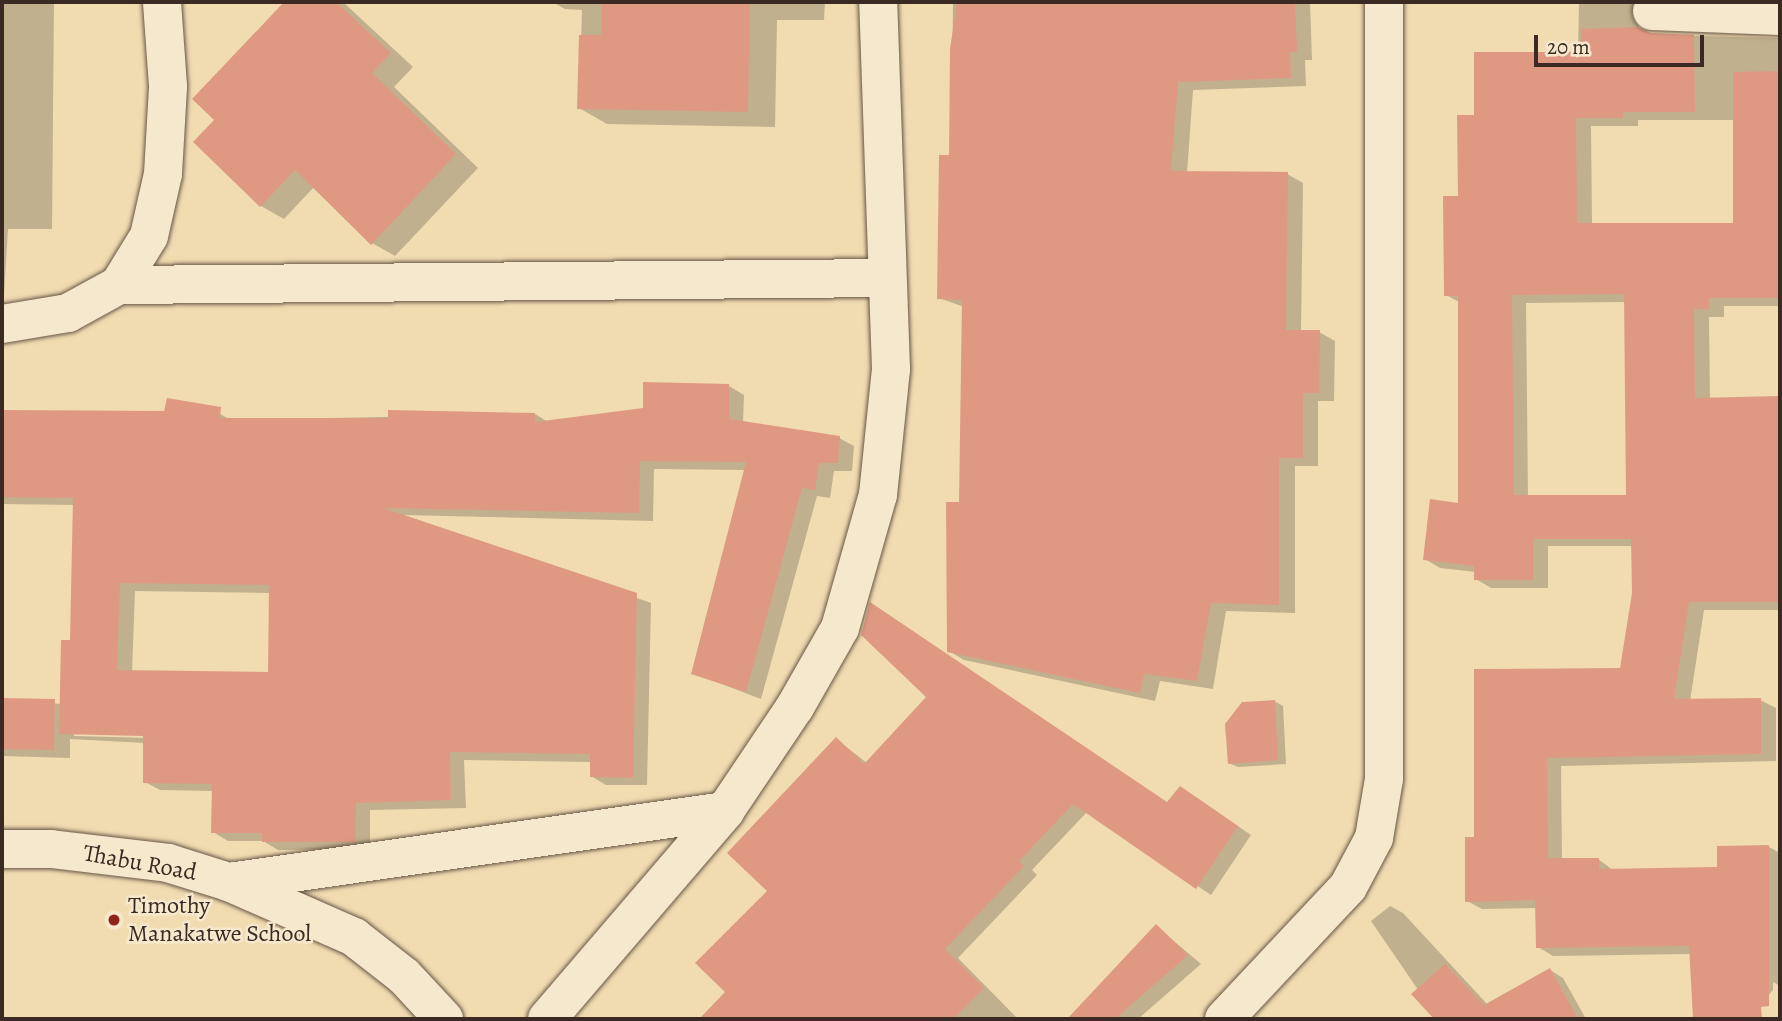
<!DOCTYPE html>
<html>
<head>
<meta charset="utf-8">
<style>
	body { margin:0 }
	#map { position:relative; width:1782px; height:1021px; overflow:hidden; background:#f1dcb1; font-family:Alegreya,serif }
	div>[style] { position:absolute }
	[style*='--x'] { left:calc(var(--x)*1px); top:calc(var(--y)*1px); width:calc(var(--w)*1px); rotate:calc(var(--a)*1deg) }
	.shadow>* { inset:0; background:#0003 }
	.building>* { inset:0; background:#df9983; transform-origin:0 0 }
	.roads { filter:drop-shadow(0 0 2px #685647) drop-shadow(0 0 2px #685647) }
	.street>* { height:38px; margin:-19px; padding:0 19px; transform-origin:19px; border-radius:19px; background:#f6e8cc }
	.dots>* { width:19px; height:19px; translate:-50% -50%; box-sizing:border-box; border:4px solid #f6e8cc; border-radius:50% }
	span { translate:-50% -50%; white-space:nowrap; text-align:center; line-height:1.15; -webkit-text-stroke:5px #f6e8cc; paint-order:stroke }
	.street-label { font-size:24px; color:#3b2a24 }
	.poi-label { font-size:24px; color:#3b2a24 }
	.left { translate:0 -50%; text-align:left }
	.frame { position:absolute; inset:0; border:4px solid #3b2a24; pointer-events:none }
	.scale { position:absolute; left:1534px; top:35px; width:170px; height:32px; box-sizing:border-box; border:4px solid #3b2a24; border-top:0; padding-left:9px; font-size:21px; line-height:24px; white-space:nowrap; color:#3b2a24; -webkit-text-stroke:5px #f6e8cc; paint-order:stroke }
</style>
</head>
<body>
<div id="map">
	<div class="shadow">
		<i style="clip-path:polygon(2px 2px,54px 2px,52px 229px,8px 229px,2px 328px)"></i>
		<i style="clip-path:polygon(287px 2px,343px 2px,413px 67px,394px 87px,478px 168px,395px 256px,372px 243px,314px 187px,284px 219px,261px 206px,216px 120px,195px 99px)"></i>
		<i style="clip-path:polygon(552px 2px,825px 2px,824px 20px,777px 20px,775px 127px,607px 124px,579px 108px,582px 10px,565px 9px)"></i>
		<i style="clip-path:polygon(953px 2px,1310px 2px,1312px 60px,1305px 60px,1306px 86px,1193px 90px,1187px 173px,1287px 174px,1303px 183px,1301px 332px,1319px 332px,1335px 341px,1334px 401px,1318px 401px,1318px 466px,1295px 466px,1295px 613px,1226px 611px,1213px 689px,1160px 681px,1155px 701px,964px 660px,949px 651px,961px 504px,964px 307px,939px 298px,951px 157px)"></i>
		<i style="clip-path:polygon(evenodd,1579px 2px,1638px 2px,1638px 32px,1651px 35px,1780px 38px,1780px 306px,1724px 306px,1724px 317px,1709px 317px,1710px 399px,1780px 398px,1780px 610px,1704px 610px,1690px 701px,1760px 700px,1776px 708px,1776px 761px,1561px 766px,1562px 860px,1598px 859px,1613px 870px,1719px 869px,1769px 847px,1780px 853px,1780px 986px,1773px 982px,1773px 990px,1748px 1019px,1695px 1019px,1691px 954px,1553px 956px,1538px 947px,1537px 908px,1482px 909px,1467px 901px,1476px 838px,1621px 669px,1633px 594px,1633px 546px,1548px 546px,1548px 588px,1491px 588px,1476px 579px,1476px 572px,1440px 568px,1425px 559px,1459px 505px,1459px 302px,1446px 295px,1475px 116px,1578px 53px,1579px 2px,1638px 120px,1734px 120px,1734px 224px,1592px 224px,1591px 126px,1638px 126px,1638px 120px,1579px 2px,1625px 302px,1627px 497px,1528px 497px,1526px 303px,1625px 302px)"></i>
		<i style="clip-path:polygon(evenodd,729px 386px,744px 395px,743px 423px,839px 438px,854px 446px,852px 471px,834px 471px,830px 498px,817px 496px,761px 699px,693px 673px,746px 470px,654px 469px,653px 521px,404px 515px,651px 603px,647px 785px,606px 785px,591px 776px,592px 762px,464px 760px,466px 808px,370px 810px,370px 849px,278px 850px,263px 841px,228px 841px,213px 832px,214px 791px,160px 790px,145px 782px,145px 743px,70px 739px,70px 758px,2px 756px,2px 700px,62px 704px,72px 642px,75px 505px,2px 504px,2px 412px,220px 414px,231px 420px,535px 414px,548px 422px,645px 409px,729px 386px,135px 591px,270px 593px,269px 674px,132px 672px,135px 591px,729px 386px,74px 733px,152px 735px,152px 738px,74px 736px,74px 733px)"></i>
		<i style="clip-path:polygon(1274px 701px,1283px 706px,1286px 764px,1238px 767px,1229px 763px)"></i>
		<i style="clip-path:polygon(836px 739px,867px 763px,1168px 803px,1194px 796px,1251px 835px,1211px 895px,1087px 812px,1032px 870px,1037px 875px,958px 958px,1018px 1019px,701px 1019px,727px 992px)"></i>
		<i style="clip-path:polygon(1390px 906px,1403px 913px,1488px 1005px,1550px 970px,1563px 978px,1586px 1019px,1438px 1019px,1371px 921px)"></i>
		<i style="clip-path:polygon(1156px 926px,1201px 964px,1138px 1019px,1069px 1019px)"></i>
	</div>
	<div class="building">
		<i style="clip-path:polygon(284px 2px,336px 2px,391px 53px,372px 73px,456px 154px,371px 245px,295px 170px,260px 207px,193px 142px,214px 120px,192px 99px)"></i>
		<i style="clip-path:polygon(602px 2px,750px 2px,748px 112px,577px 109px,579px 35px,601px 35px)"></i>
		<i style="clip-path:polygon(957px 2px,1295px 2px,1297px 52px,1290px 52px,1291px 78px,1178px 82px,1171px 171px,1288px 172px,1286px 330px,1320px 330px,1319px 393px,1303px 393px,1303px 458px,1279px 458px,1279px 605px,1211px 603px,1197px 681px,1144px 674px,1140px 693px,947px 652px,946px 502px,959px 502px,962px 300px,937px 299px,939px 155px,949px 155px,950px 49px)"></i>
		<i style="clip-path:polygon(evenodd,1638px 27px,1651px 33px,1694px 35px,1695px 112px,1623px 112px,1623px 118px,1576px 118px,1577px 223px,1733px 223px,1733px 72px,1780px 71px,1780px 298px,1709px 298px,1709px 309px,1694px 309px,1695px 398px,1780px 396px,1780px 602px,1689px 602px,1674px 699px,1761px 698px,1761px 754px,1547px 758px,1548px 858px,1599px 858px,1599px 869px,1717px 867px,1717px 846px,1769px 845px,1769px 1006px,1761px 1007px,1762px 1019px,1693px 1019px,1689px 946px,1536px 948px,1535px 900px,1465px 902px,1465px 837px,1474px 837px,1474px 669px,1620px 668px,1632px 593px,1631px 539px,1533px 539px,1533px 580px,1474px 580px,1474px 566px,1423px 560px,1430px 499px,1458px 503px,1458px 296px,1444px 296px,1443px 196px,1458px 196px,1457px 115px,1474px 115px,1474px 52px,1581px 52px,1581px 29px,1638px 27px,1624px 294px,1626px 495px,1514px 495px,1512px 295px,1624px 294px)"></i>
		<i style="clip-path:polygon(evenodd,643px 382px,729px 384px,729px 419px,840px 436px,838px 463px,819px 463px,815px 490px,802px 488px,746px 692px,691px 674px,746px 462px,640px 461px,639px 513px,383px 508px,637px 593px,633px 778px,590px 777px,590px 754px,450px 752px,451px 800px,356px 803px,355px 842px,262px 842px,262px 833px,211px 833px,212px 784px,143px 783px,143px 736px,59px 734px,61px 640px,70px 640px,73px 498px,2px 497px,2px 410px,164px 411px,167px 398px,221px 407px,220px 418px,388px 418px,388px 410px,535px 413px,535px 422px,643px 408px,643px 382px,120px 583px,269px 585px,268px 672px,117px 670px,120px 583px)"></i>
		<i style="clip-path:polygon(870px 602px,1167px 802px,1180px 786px,1238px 826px,1196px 889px,1073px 804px,1019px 861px,1024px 866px,945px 949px,984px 988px,953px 1019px,699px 1019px,725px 992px,695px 963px,767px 891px,727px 853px,836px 737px,864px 764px,926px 697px,861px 635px)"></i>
		<i style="left:2px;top:698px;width:53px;height:51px;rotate:1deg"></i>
		<i style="clip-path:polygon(1275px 700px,1278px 760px,1228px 764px,1225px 724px,1242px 702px)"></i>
		<i style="clip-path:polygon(1156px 924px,1188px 955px,1115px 1019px,1067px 1019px)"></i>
		<i style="clip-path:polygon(1445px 964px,1484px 1005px,1550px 968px,1578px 1019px,1434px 1019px,1411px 994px)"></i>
	</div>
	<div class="roads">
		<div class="street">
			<i style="--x:1652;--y:11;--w:128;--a:2.2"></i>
			<i style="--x:119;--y:285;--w:768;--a:-0.52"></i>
			<i style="--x:2;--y:324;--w:67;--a:-9.5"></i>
			<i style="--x:68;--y:313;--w:58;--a:-28.8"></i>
			<i style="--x:119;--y:285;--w:57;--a:-58.5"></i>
			<i style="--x:149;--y:236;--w:64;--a:-77.3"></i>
			<i style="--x:163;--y:174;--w:88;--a:-86.7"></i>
			<i style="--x:168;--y:86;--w:84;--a:-94.1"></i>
			<i style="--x:2;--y:849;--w:49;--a:0"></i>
			<i style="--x:51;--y:849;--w:118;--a:6.8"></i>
			<i style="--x:168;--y:863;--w:64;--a:17.3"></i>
			<i style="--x:229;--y:882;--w:137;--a:23.7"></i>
			<i style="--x:354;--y:937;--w:63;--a:38"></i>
			<i style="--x:404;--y:976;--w:59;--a:47.1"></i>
			<i style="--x:229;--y:882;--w:501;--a:-8.15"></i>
			<i style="--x:547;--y:1019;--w:274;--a:-49.4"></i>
			<i style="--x:725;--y:811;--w:125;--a:-56.1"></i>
			<i style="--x:795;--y:707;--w:91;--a:-60.3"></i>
			<i style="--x:840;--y:628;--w:138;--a:-74.1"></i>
			<i style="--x:878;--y:495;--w:127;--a:-84.1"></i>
			<i style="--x:891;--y:369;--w:367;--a:-92"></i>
			<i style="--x:1224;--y:1019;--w:181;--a:-46.8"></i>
			<i style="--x:1348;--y:887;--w:55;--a:-62"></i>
			<i style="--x:1374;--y:838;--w:60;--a:-80.4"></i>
			<i style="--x:1384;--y:779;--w:777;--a:-90"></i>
		</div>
	</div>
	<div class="dots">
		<i style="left:114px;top:920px;background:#8f2418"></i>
	</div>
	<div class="street-label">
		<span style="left:140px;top:863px;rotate:10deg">Thabu Road</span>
	</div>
	<div class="poi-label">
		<span class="left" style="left:128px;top:920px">Timothy<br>Manakatwe School</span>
	</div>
	<div class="frame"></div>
	<div class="scale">20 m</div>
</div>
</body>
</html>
